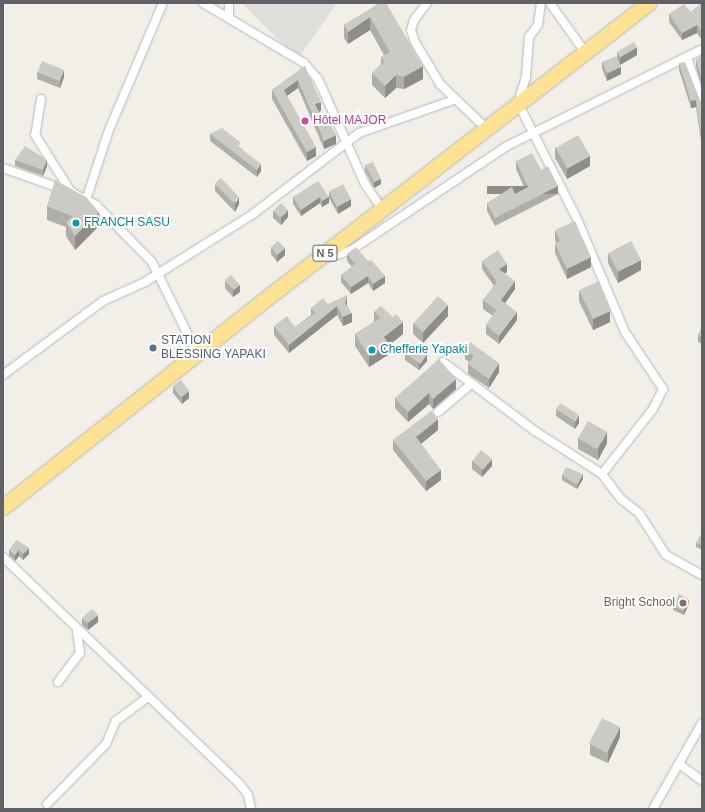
<!DOCTYPE html>
<html>
<head>
<meta charset="utf-8">
<style>
	body { margin:0 }
	#map { position:relative; width:705px; height:812px; overflow:hidden; background:#f1efe8; font-family:Helvetica,sans-serif }
	div>[style] { position:absolute }
	[style*='--x'] { left:calc(var(--x)*1px); top:calc(var(--y)*1px); width:calc(var(--w)*1px); rotate:calc(var(--a)*1deg) }
	.industrial>* { inset:0; background:#e0deda }
	.roads { filter:drop-shadow(0 0 1px #b5b8bc) drop-shadow(0 0 1px #b5b8bc) }
	.street>* { height:8px; margin:-4px; padding:0 4px; transform-origin:4px; border-radius:4px; background:#fff }
	.highway>* { height:15px; margin:-7.5px; padding:0 7.5px; transform-origin:7.5px; border-radius:7.5px; background:#fde293 }
	.wall>* { inset:0; background:#afaea9 }
	.shaded-wall>* { inset:0; background:#8f8d8a; transform-origin:0 0 }
	.building>* { inset:0; background:#cccac5; transform-origin:0 0 }
	.dots>* { width:11px; height:11px; translate:-50% -50%; box-sizing:border-box; border:2px solid #fff; border-radius:50% }
	span { translate:-50% -50%; white-space:nowrap; text-align:center; line-height:1.15; -webkit-text-stroke:4px #fff; paint-order:stroke }
	.shield-label span { padding:1px 3px; background:#fff; border:1px solid; border-radius:3px; -webkit-text-stroke-width:0 }
	.shield-label { font-size:11px; color:#5f6368; font-weight:700 }
	.hotel-label { font-size:12px; color:#b23c85 }
	.left { translate:0 -50%; text-align:left }
	.culture-label { font-size:12px; color:#0d838f }
	.service-label { font-size:12px; color:#4e5e75 }
	.education-label { font-size:12px; color:#785e54 }
	.right { translate:-100% -50%; text-align:right }
	.frame { position:absolute; inset:0; border:4px solid #5f6368; pointer-events:none }
</style>
</head>
<body>
<div id="map">
	<div class="industrial">
		<i style="clip-path:polygon(242px 3px,337px 3px,298px 59px)"></i>
	</div>
	<div class="roads">
		<div class="street">
			<i style="--x:203;--y:3;--w:117;--a:30.7"></i>
			<i style="--x:304;--y:63;--w:21;--a:49"></i>
			<i style="--x:318;--y:79;--w:115;--a:65.9"></i>
			<i style="--x:365;--y:184;--w:30;--a:56"></i>
			<i style="--x:427;--y:3;--w:21;--a:127"></i>
			<i style="--x:414;--y:20;--w:10;--a:107"></i>
			<i style="--x:411;--y:30;--w:13;--a:72"></i>
			<i style="--x:415;--y:42;--w:49;--a:59.2"></i>
			<i style="--x:440;--y:84;--w:65;--a:43.8"></i>
			<i style="--x:541;--y:3;--w:22;--a:98"></i>
			<i style="--x:538;--y:25;--w:15;--a:127"></i>
			<i style="--x:529;--y:37;--w:40;--a:94.3"></i>
			<i style="--x:526;--y:77;--w:27;--a:107"></i>
			<i style="--x:518;--y:103;--w:130;--a:63"></i>
			<i style="--x:577;--y:219;--w:123;--a:67"></i>
			<i style="--x:625;--y:332;--w:69;--a:56.3"></i>
			<i style="--x:663;--y:389;--w:22;--a:117"></i>
			<i style="--x:653;--y:409;--w:83;--a:128.1"></i>
			<i style="--x:550;--y:3;--w:60;--a:54.5"></i>
			<i style="--x:229;--y:16;--w:13;--a:-90"></i>
			<i style="--x:687;--y:57;--w:47;--a:71.6"></i>
			<i style="--x:41;--y:99;--w:36;--a:99"></i>
			<i style="--x:35;--y:135;--w:67;--a:57.7"></i>
			<i style="--x:71;--y:192;--w:28;--a:27"></i>
			<i style="--x:96;--y:205;--w:80;--a:45.5"></i>
			<i style="--x:152;--y:262;--w:102;--a:63.7"></i>
			<i style="--x:3;--y:168;--w:63;--a:19.6"></i>
			<i style="--x:87;--y:197;--w:71;--a:-71.8"></i>
			<i style="--x:109;--y:130;--w:138;--a:-67"></i>
			<i style="--x:323;--y:259;--w:28;--a:-17"></i>
			<i style="--x:350;--y:251;--w:189;--a:-33.8"></i>
			<i style="--x:507;--y:146;--w:218;--a:-26.4"></i>
			<i style="--x:443;--y:362;--w:115;--a:36.9"></i>
			<i style="--x:535;--y:431;--w:80;--a:32.7"></i>
			<i style="--x:602;--y:474;--w:31;--a:53"></i>
			<i style="--x:621;--y:499;--w:23;--a:38"></i>
			<i style="--x:639;--y:513;--w:50;--a:57.3"></i>
			<i style="--x:666;--y:555;--w:41;--a:29.1"></i>
			<i style="--x:3;--y:375;--w:124;--a:-36.5"></i>
			<i style="--x:103;--y:301;--w:46;--a:-24.3"></i>
			<i style="--x:145;--y:282;--w:128;--a:-32.2"></i>
			<i style="--x:253;--y:214;--w:133;--a:-37.4"></i>
			<i style="--x:359;--y:133;--w:101;--a:-19.2"></i>
			<i style="--x:438;--y:412;--w:42;--a:-40.2"></i>
			<i style="--x:3;--y:557;--w:325;--a:43.8"></i>
			<i style="--x:238;--y:782;--w:16;--a:52"></i>
			<i style="--x:248;--y:795;--w:14;--a:78"></i>
			<i style="--x:58;--y:682;--w:36;--a:-53"></i>
			<i style="--x:80;--y:653;--w:22;--a:-98"></i>
			<i style="--x:679;--y:764;--w:29;--a:36"></i>
			<i style="--x:47;--y:804;--w:84;--a:-45.5"></i>
			<i style="--x:106;--y:744;--w:25;--a:-67"></i>
			<i style="--x:116;--y:721;--w:38;--a:-37"></i>
			<i style="--x:653;--y:809;--w:99;--a:-60.3"></i>
		</div>
		<div class="highway">
			<i style="--x:3;--y:507;--w:343;--a:-38.4"></i>
			<i style="--x:272;--y:294;--w:476;--a:-37.7"></i>
		</div>
	</div>
	<div class="wall">
		<i style="clip-path:polygon(380px 3px,423px 79px,404px 89px,396px 88px,385px 98px,372px 85px,372px 73px,381px 64px,381px 57px,384px 55px,370px 30px,348px 44px,344px 38px,344px 25px)"></i>
		<i style="clip-path:polygon(702px 3px,702px 38px,701px 39px,697px 33px,682px 40px,669px 22px,669px 14px,691px 12px)"></i>
		<i style="clip-path:polygon(617px 52px,637px 55px,620px 65px,618px 62px,621px 74px,607px 81px,602px 69px,602px 62px,617px 58px)"></i>
		<i style="clip-path:polygon(702px 56px,701px 83px,696px 67px,696px 60px)"></i>
		<i style="clip-path:polygon(679px 63px,702px 105px,702px 141px,701px 141px,696px 107px,691px 108px,679px 70px)"></i>
		<i style="clip-path:polygon(305px 66px,321px 111px,319px 111px,324px 122px,336px 144px,324px 149px,298px 88px,287px 96px,316px 156px,307px 161px,272px 99px,272px 90px)"></i>
		<i style="clip-path:polygon(37px 72px,64px 77px,60px 88px,37px 79px)"></i>
		<i style="clip-path:polygon(210px 134px,241px 148px,261px 171px,257px 177px,210px 141px)"></i>
		<i style="clip-path:polygon(555px 147px,590px 166px,567px 179px,555px 158px)"></i>
		<i style="clip-path:polygon(15px 160px,47px 166px,43px 176px,15px 166px)"></i>
		<i style="clip-path:polygon(516px 161px,541px 170px,558px 194px,495px 226px,487px 211px,487px 203px,515px 194px,525px 189px,516px 169px)"></i>
		<i style="clip-path:polygon(365px 165px,381px 184px,374px 188px,365px 171px)"></i>
		<i style="clip-path:polygon(215px 184px,239px 204px,235px 212px,215px 191px)"></i>
		<i style="clip-path:polygon(329px 191px,351px 206px,338px 214px,329px 198px)"></i>
		<i style="clip-path:polygon(293px 197px,329px 197px,329px 203px,322px 207px,320px 203px,301px 216px,293px 204px)"></i>
		<i style="clip-path:polygon(47px 206px,99px 226px,75px 250px,66px 236px,66px 227px,47px 220px)"></i>
		<i style="clip-path:polygon(273px 211px,288px 217px,281px 225px,273px 218px)"></i>
		<i style="clip-path:polygon(555px 230px,591px 267px,567px 279px,555px 253px,555px 244px,556px 243px,555px 240px)"></i>
		<i style="clip-path:polygon(271px 247px,285px 255px,277px 262px,271px 254px)"></i>
		<i style="clip-path:polygon(608px 253px,641px 270px,618px 283px,608px 263px)"></i>
		<i style="clip-path:polygon(347px 254px,385px 283px,373px 291px,368px 283px,351px 294px,341px 282px,341px 275px,352px 267px,347px 261px)"></i>
		<i style="clip-path:polygon(482px 261px,507px 272px,505px 274px,515px 289px,505px 303px,517px 320px,499px 344px,486px 334px,486px 325px,493px 316px,483px 309px,483px 300px,494px 286px,482px 269px)"></i>
		<i style="clip-path:polygon(225px 281px,240px 292px,233px 297px,225px 288px)"></i>
		<i style="clip-path:polygon(579px 290px,610px 322px,593px 330px,579px 301px)"></i>
		<i style="clip-path:polygon(328px 304px,347px 304px,347px 305px,352px 322px,343px 326px,337px 315px,289px 353px,274px 335px,274px 326px,295px 327px,311px 315px,311px 308px)"></i>
		<i style="clip-path:polygon(374px 311px,403px 334px,388px 346px,388px 355px,369px 367px,355px 346px,355px 334px,374px 322px)"></i>
		<i style="clip-path:polygon(448px 316px,423px 343px,413px 334px,413px 323px)"></i>
		<i style="clip-path:polygon(702px 327px,702px 344px,698px 342px,698px 335px)"></i>
		<i style="clip-path:polygon(465px 350px,499px 372px,489px 388px,468px 374px,468px 364px,469px 362px,465px 359px)"></i>
		<i style="clip-path:polygon(405px 353px,427px 361px,419px 370px,405px 360px)"></i>
		<i style="clip-path:polygon(173px 386px,189px 398px,182px 404px,173px 393px)"></i>
		<i style="clip-path:polygon(456px 389px,433px 409px,429px 404px,408px 422px,395px 408px,395px 398px)"></i>
		<i style="clip-path:polygon(556px 409px,579px 423px,575px 429px,556px 416px)"></i>
		<i style="clip-path:polygon(438px 430px,420px 444px,441px 480px,426px 491px,393px 450px,393px 440px)"></i>
		<i style="clip-path:polygon(578px 438px,607px 443px,598px 460px,578px 449px)"></i>
		<i style="clip-path:polygon(472px 461px,492px 466px,482px 477px,472px 469px)"></i>
		<i style="clip-path:polygon(562px 475px,583px 479px,577px 489px,562px 480px)"></i>
		<i style="clip-path:polygon(702px 536px,702px 550px,696px 547px,696px 543px)"></i>
		<i style="clip-path:polygon(17px 540px,29px 554px,23px 560px,19px 556px,15px 561px,9px 555px,9px 550px)"></i>
		<i style="clip-path:polygon(689px 603px,684px 615px,673px 610px,673px 606px)"></i>
		<i style="clip-path:polygon(82px 618px,98px 622px,88px 630px,82px 625px)"></i>
		<i style="clip-path:polygon(620px 737px,608px 763px,590px 755px,590px 744px)"></i>
	</div>
	<div class="shaded-wall">
		<i style="clip-path:polygon(370px 17px,370px 30px,348px 44px,348px 32px)"></i>
		<i style="clip-path:polygon(697px 25px,697px 33px,682px 40px,682px 33px)"></i>
		<i style="left:701px;top:31px;width:1px;height:8px"></i>
		<i style="clip-path:polygon(637px 47px,637px 55px,620px 65px,620px 57px)"></i>
		<i style="clip-path:polygon(423px 66px,423px 79px,404px 89px,404px 77px)"></i>
		<i style="clip-path:polygon(621px 67px,621px 74px,607px 81px,607px 74px)"></i>
		<i style="clip-path:polygon(64px 70px,64px 77px,60px 88px,60px 80px)"></i>
		<i style="clip-path:polygon(396px 75px,396px 88px,385px 98px,385px 86px)"></i>
		<i style="clip-path:polygon(298px 80px,298px 88px,284px 98px,284px 90px)"></i>
		<i style="clip-path:polygon(696px 100px,696px 107px,691px 108px,691px 101px)"></i>
		<i style="clip-path:polygon(321px 102px,321px 111px,315px 113px,315px 104px)"></i>
		<i style="clip-path:polygon(336px 135px,336px 144px,324px 149px,324px 141px)"></i>
		<i style="clip-path:polygon(316px 147px,316px 156px,307px 161px,307px 152px)"></i>
		<i style="clip-path:polygon(590px 156px,590px 166px,567px 179px,567px 168px)"></i>
		<i style="clip-path:polygon(47px 160px,47px 166px,43px 176px,43px 170px)"></i>
		<i style="clip-path:polygon(261px 164px,261px 171px,257px 177px,257px 170px)"></i>
		<i style="clip-path:polygon(381px 179px,381px 184px,374px 188px,374px 182px)"></i>
		<i style="left:558px;top:186px;width:8px;height:71px;rotate:90deg"></i>
		<i style="clip-path:polygon(239px 197px,239px 204px,235px 212px,235px 205px)"></i>
		<i style="clip-path:polygon(320px 197px,320px 203px,301px 216px,301px 210px)"></i>
		<i style="clip-path:polygon(329px 197px,329px 203px,322px 207px,322px 201px)"></i>
		<i style="clip-path:polygon(351px 199px,351px 206px,338px 214px,338px 207px)"></i>
		<i style="clip-path:polygon(288px 210px,288px 217px,281px 225px,281px 218px)"></i>
		<i style="clip-path:polygon(99px 212px,99px 226px,75px 250px,75px 236px)"></i>
		<i style="clip-path:polygon(285px 248px,285px 255px,277px 262px,277px 255px)"></i>
		<i style="clip-path:polygon(591px 257px,591px 267px,567px 279px,567px 269px)"></i>
		<i style="clip-path:polygon(641px 260px,641px 270px,618px 283px,618px 272px)"></i>
		<i style="clip-path:polygon(507px 264px,507px 272px,499px 278px,499px 269px)"></i>
		<i style="clip-path:polygon(368px 276px,368px 283px,351px 294px,351px 287px)"></i>
		<i style="clip-path:polygon(385px 276px,385px 283px,373px 291px,373px 284px)"></i>
		<i style="clip-path:polygon(515px 281px,515px 289px,501px 309px,501px 300px)"></i>
		<i style="clip-path:polygon(240px 285px,240px 292px,233px 297px,233px 290px)"></i>
		<i style="clip-path:polygon(347px 295px,347px 304px,345px 311px,345px 303px)"></i>
		<i style="clip-path:polygon(448px 305px,448px 316px,423px 343px,423px 332px)"></i>
		<i style="clip-path:polygon(337px 306px,337px 315px,289px 353px,289px 345px)"></i>
		<i style="clip-path:polygon(610px 311px,610px 322px,593px 330px,593px 319px)"></i>
		<i style="clip-path:polygon(517px 312px,517px 320px,499px 344px,499px 336px)"></i>
		<i style="clip-path:polygon(352px 313px,352px 322px,343px 326px,343px 317px)"></i>
		<i style="clip-path:polygon(403px 322px,403px 334px,388px 346px,388px 355px,369px 367px,369px 356px,384px 337px)"></i>
		<i style="clip-path:polygon(427px 354px,427px 361px,419px 370px,419px 363px)"></i>
		<i style="clip-path:polygon(499px 363px,499px 372px,489px 388px,489px 379px)"></i>
		<i style="clip-path:polygon(456px 379px,456px 389px,433px 409px,433px 399px)"></i>
		<i style="clip-path:polygon(189px 391px,189px 398px,182px 404px,182px 397px)"></i>
		<i style="clip-path:polygon(429px 393px,429px 404px,408px 422px,408px 412px)"></i>
		<i style="clip-path:polygon(579px 415px,579px 423px,575px 429px,575px 422px)"></i>
		<i style="clip-path:polygon(438px 419px,438px 430px,416px 448px,416px 437px)"></i>
		<i style="clip-path:polygon(607px 432px,607px 443px,598px 460px,598px 449px)"></i>
		<i style="clip-path:polygon(492px 459px,492px 466px,482px 477px,482px 470px)"></i>
		<i style="clip-path:polygon(441px 470px,441px 480px,426px 491px,426px 481px)"></i>
		<i style="clip-path:polygon(583px 474px,583px 479px,577px 489px,577px 485px)"></i>
		<i style="clip-path:polygon(29px 548px,29px 554px,23px 560px,23px 554px)"></i>
		<i style="clip-path:polygon(19px 550px,19px 556px,15px 561px,15px 555px)"></i>
		<i style="clip-path:polygon(689px 599px,689px 603px,684px 615px,684px 611px)"></i>
		<i style="clip-path:polygon(98px 615px,98px 622px,88px 630px,88px 623px)"></i>
		<i style="clip-path:polygon(620px 727px,620px 737px,608px 763px,608px 752px)"></i>
	</div>
	<div class="building">
		<i style="clip-path:polygon(380px 3px,386px 3px,423px 66px,404px 77px,396px 75px,385px 86px,372px 73px,384px 62px,381px 57px,390px 52px,370px 17px,348px 32px,344px 25px)"></i>
		<i style="clip-path:polygon(702px 3px,702px 31px,701px 31px,697px 25px,682px 33px,669px 14px,684px 4px,691px 12px)"></i>
		<i style="left:634px;top:42px;width:6px;height:20px;rotate:59deg"></i>
		<i style="left:616px;top:56px;width:12px;height:15px;rotate:66deg"></i>
		<i style="clip-path:polygon(702px 56px,702px 76px,701px 76px,696px 60px)"></i>
		<i style="left:42px;top:61px;width:24px;height:12px;rotate:22deg"></i>
		<i style="clip-path:polygon(685px 62px,702px 105px,702px 134px,701px 134px,696px 100px,691px 101px,679px 63px)"></i>
		<i style="clip-path:polygon(305px 66px,321px 102px,315px 104px,324px 122px,328px 120px,336px 135px,324px 141px,298px 80px,284px 90px,316px 147px,307px 152px,272px 90px)"></i>
		<i style="clip-path:polygon(222px 128px,241px 143px,238px 146px,261px 164px,257px 170px,210px 134px)"></i>
		<i style="left:578px;top:135px;width:24px;height:26px;rotate:60deg"></i>
		<i style="clip-path:polygon(25px 146px,47px 160px,43px 170px,15px 160px)"></i>
		<i style="clip-path:polygon(532px 153px,541px 170px,548px 166px,558px 186px,495px 218px,487px 203px,512px 187px,515px 194px,528px 187px,516px 161px)"></i>
		<i style="clip-path:polygon(373px 162px,381px 179px,374px 182px,365px 165px)"></i>
		<i style="left:221px;top:178px;width:26px;height:8px;rotate:47deg"></i>
		<i style="clip-path:polygon(55px 180px,86px 197px,99px 212px,75px 236px,66px 222px,73px 216px,47px 206px)"></i>
		<i style="clip-path:polygon(318px 181px,329px 197px,322px 201px,320px 197px,301px 210px,293px 197px)"></i>
		<i style="left:343px;top:184px;width:17px;height:16px;rotate:62deg"></i>
		<i style="left:281px;top:203px;width:10px;height:11px;rotate:45deg"></i>
		<i style="clip-path:polygon(575px 221px,591px 257px,567px 269px,555px 244px,560px 241px,555px 230px)"></i>
		<i style="clip-path:polygon(278px 241px,285px 248px,277px 255px,271px 247px)"></i>
		<i style="left:631px;top:241px;width:21px;height:26px;rotate:62deg"></i>
		<i style="clip-path:polygon(356px 247px,368px 261px,371px 260px,385px 276px,373px 284px,368px 276px,351px 287px,341px 275px,355px 264px,347px 254px)"></i>
		<i style="clip-path:polygon(498px 250px,507px 264px,499px 269px,515px 281px,501px 300px,517px 312px,499px 336px,486px 325px,496px 310px,483px 300px,497px 282px,482px 261px)"></i>
		<i style="left:231px;top:275px;width:13px;height:8px;rotate:48deg"></i>
		<i style="clip-path:polygon(599px 281px,610px 311px,593px 319px,579px 290px)"></i>
		<i style="clip-path:polygon(347px 295px,345px 303px,352px 313px,343px 317px,337px 306px,289px 345px,274px 326px,287px 316px,295px 327px,315px 313px,311px 308px,323px 298px,328px 304px)"></i>
		<i style="left:438px;top:296px;width:13px;height:37px;rotate:42deg"></i>
		<i style="clip-path:polygon(381px 306px,393px 317px,396px 314px,403px 322px,384px 337px,388px 343px,369px 356px,355px 334px,380px 318px,374px 311px)"></i>
		<i style="clip-path:polygon(702px 327px,702px 337px,698px 335px)"></i>
		<i style="clip-path:polygon(470px 342px,499px 363px,489px 379px,468px 364px,474px 356px,465px 350px)"></i>
		<i style="left:412px;top:343px;width:19px;height:12px;rotate:36deg"></i>
		<i style="clip-path:polygon(439px 359px,456px 379px,433px 399px,429px 393px,408px 412px,395px 398px)"></i>
		<i style="left:181px;top:380px;width:14px;height:10px;rotate:54deg"></i>
		<i style="left:560px;top:403px;width:22px;height:7px;rotate:32deg"></i>
		<i style="clip-path:polygon(431px 411px,438px 419px,416px 437px,441px 470px,426px 481px,393px 440px)"></i>
		<i style="left:588px;top:421px;width:22px;height:20px;rotate:30deg"></i>
		<i style="left:481px;top:450px;width:14px;height:14px;rotate:39deg"></i>
		<i style="clip-path:polygon(566px 467px,583px 474px,577px 485px,562px 475px)"></i>
		<i style="clip-path:polygon(700px 535px,702px 536px,702px 545px,696px 543px)"></i>
		<i style="clip-path:polygon(17px 540px,29px 548px,23px 554px,19px 550px,15px 555px,9px 550px)"></i>
		<i style="left:679px;top:594px;width:11px;height:13px;rotate:27deg"></i>
		<i style="clip-path:polygon(92px 609px,98px 615px,88px 623px,82px 618px)"></i>
		<i style="left:602px;top:718px;width:20px;height:29px;rotate:27deg"></i>
	</div>
	<div class="dots">
		<i style="left:305px;top:121px;background:#d1479c"></i>
		<i style="left:76px;top:223px;background:#0f9aa8"></i>
		<i style="left:153px;top:348px;background:#5c6f8a"></i>
		<i style="left:372px;top:350px;background:#0f9aa8"></i>
		<i style="left:683px;top:603px;background:#8d6e63"></i>
	</div>
	<div class="shield-label">
		<span style="left:325px;top:253px">N 5</span>
	</div>
	<div class="hotel-label">
		<span class="left" style="left:313px;top:121px">Hôtel MAJOR</span>
	</div>
	<div class="culture-label">
		<span class="left" style="left:84px;top:223px">FRANCH SASU</span>
		<span class="left" style="left:380px;top:350px">Chefferie Yapaki</span>
	</div>
	<div class="service-label">
		<span class="left" style="left:161px;top:348px">STATION<br>BLESSING YAPAKI</span>
	</div>
	<div class="education-label">
		<span class="right" style="left:675px;top:603px">Bright School</span>
	</div>
	<div class="frame"></div>
</div>
</body>
</html>
